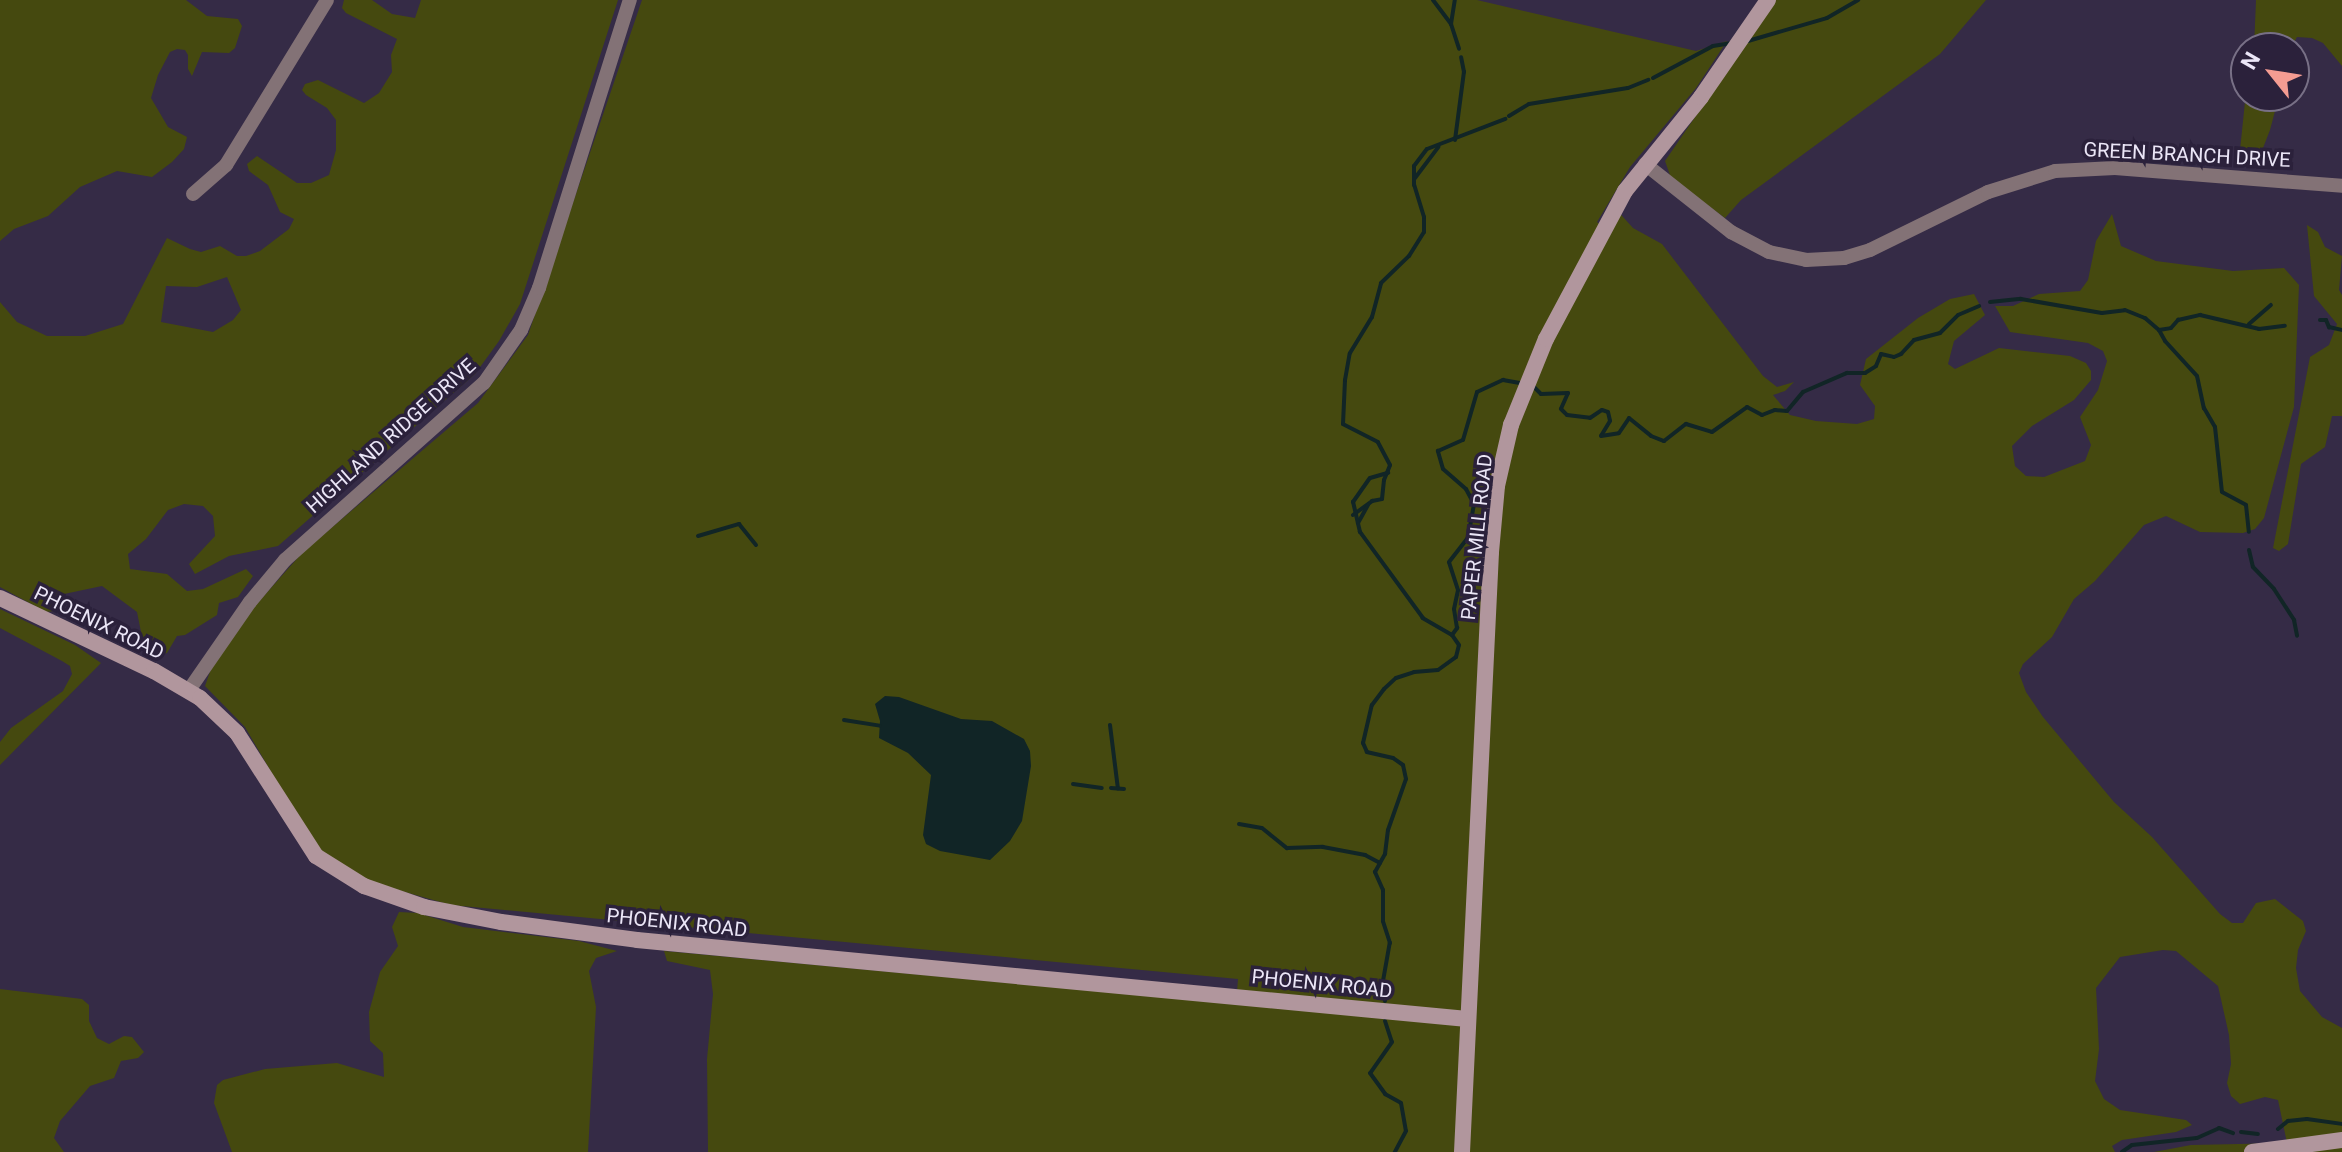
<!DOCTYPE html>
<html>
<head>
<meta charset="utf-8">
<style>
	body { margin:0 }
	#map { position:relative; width:2342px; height:1152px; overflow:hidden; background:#352b46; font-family:Roboto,sans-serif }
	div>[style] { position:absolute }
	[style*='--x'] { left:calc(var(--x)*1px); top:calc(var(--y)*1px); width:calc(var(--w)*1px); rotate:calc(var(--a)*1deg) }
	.green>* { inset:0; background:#45490f }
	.water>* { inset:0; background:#112526 }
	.stream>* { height:4px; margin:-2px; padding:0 2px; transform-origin:2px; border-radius:2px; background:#112526 }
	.street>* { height:14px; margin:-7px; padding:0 7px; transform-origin:7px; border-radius:7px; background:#837276 }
	.secondary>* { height:16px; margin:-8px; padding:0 8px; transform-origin:8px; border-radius:8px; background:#b1969d }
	span { translate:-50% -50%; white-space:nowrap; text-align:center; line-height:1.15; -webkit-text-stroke:7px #2b213b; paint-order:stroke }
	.street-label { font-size:20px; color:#ebe6f7 }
	.north { position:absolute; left:2230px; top:32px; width:80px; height:80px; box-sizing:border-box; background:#2b213b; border:2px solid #787086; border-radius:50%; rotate:300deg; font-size:22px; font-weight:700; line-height:32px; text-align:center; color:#ebe6f7 }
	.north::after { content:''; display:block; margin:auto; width:28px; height:36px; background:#f59c92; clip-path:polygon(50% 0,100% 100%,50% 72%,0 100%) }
</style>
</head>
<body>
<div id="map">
	<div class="green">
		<i style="clip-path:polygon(0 0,186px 0,207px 16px,238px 19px,242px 26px,235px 48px,229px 53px,202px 52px,192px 76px,188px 69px,188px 55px,185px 50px,177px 49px,170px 52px,158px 75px,151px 98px,168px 127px,187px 137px,184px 149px,172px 162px,152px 177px,117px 171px,80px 187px,48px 216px,14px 229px,0 241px)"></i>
		<i style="clip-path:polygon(evenodd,344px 0,372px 0,392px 14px,415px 18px,421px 0,618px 0,520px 304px,499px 341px,475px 374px,278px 546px,229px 556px,195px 574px,189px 564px,215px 536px,213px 516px,203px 506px,184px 504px,168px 510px,146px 539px,128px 554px,130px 569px,167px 574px,187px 591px,203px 589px,246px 569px,253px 576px,238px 597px,219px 603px,217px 615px,185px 635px,177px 636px,167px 653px,154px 656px,142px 637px,137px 612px,102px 586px,64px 594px,54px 611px,46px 612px,0 587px,0 302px,17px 322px,47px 336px,85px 336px,123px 324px,167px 238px,190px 249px,201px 252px,220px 246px,237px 256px,246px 256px,260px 251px,289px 229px,294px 219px,280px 212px,268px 185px,249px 171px,247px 164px,257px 156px,297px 183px,311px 183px,329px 175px,336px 150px,336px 120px,327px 108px,306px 95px,302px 90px,305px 84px,318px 80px,364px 103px,379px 93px,392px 72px,391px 55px,397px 39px,346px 13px,342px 8px,344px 0,227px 277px,241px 310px,233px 320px,213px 332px,161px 322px,166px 286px,197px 287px,227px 277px)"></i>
		<i style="clip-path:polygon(642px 0,1477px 0,1696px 51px,1727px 41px,1696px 88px,1630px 167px,1597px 222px,1602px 226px,1614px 207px,1633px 228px,1662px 244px,1763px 376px,1777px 387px,1794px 382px,1785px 391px,1773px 395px,1790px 415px,1816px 421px,1857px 424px,1874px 419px,1875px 406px,1860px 385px,1866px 359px,1918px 318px,1950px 299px,1974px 294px,1985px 315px,1954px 341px,1948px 364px,1955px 369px,1999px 348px,2070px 356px,2086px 363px,2091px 371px,2091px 380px,2074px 400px,2032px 426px,2012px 446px,2015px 466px,2026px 476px,2044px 477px,2085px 461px,2091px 445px,2080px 417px,2098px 390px,2107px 361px,2103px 351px,2088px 343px,2010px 332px,1995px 306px,2013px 306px,2039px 294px,2080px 291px,2088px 280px,2096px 241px,2112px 214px,2121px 246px,2156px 261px,2233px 271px,2284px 268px,2299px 285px,2294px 407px,2264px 518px,2255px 529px,2243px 533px,2200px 532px,2166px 516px,2144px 525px,2095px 581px,2074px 599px,2052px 637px,2023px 664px,2019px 673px,2026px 692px,2043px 717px,2114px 802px,2152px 837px,2220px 914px,2232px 923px,2243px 923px,2256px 903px,2275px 899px,2303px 921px,2306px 931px,2298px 950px,2296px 968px,2300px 991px,2322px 1017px,2342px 1028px,2342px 1152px,2154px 1152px,2191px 1145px,2287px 1143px,2278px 1100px,2265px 1097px,2240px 1104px,2231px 1096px,2227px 1083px,2231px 1064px,2229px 1035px,2218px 986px,2176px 951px,2163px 950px,2120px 957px,2096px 988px,2099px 1049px,2095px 1081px,2104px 1099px,2120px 1110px,2186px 1120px,2192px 1125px,2176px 1132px,2122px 1140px,2112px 1146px,2115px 1152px,708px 1152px,707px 1059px,713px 994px,710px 970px,667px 961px,664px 951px,1236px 1004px,1238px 979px,451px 905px,366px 881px,330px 861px,309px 837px,245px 727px,205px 686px,212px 666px,253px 608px,303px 552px,478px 403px,528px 335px)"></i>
		<i style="clip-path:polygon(1775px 0,1986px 0,1940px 54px,1741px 200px,1725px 218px,1671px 178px,1665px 161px)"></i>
		<i style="clip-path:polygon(2256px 0,2342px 0,2342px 66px,2323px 43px,2312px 38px,2297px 37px,2291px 48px,2254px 48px)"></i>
		<i style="clip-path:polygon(2246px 92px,2246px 96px,2279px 96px,2270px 130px,2263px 148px,2252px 160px,2244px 159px,2240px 150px)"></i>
		<i style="clip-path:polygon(2307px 225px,2318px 232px,2325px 247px,2342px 256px,2339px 290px,2342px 295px,2342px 416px,2332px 416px,2325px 447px,2301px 464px,2288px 544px,2279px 551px,2273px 548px,2310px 357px,2329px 345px,2337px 324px,2314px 296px)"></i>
		<i style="clip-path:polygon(0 609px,75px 645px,101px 663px,0 765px,0 742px,11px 728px,63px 691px,72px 674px,70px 666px,62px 661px,0 628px)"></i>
		<i style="clip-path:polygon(399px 912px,418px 913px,463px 927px,579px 941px,617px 951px,596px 958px,589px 971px,596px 1007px,588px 1152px,232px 1152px,214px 1103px,217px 1085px,223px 1080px,265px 1069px,337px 1063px,384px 1077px,383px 1053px,370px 1041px,369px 1012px,380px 972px,398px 946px,392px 927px)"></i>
		<i style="clip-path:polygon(0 989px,82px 999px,89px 1005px,89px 1021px,97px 1038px,109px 1044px,124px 1036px,132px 1037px,144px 1052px,138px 1058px,121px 1061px,114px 1078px,90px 1086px,60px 1121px,54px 1138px,64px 1152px,0 1152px)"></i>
	</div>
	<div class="water">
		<i style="clip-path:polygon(885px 696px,899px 697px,961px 719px,992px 721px,1024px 739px,1030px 751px,1031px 766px,1022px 821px,1010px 841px,990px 860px,940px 851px,926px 844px,923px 835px,931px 775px,908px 753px,879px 738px,880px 721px,875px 704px)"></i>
	</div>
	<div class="stream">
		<i style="--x:1433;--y:0;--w:30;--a:53"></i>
		<i style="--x:1451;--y:24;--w:26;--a:72"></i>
		<i style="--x:1451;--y:24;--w:24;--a:-81"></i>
		<i style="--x:1748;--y:41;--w:82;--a:-16.2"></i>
		<i style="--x:1827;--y:18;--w:36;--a:-30"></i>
		<i style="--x:1653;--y:78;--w:68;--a:-28.1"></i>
		<i style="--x:1713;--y:46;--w:19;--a:-9"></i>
		<i style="--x:1509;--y:116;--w:23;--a:-31"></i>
		<i style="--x:1529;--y:104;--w:100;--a:-9.2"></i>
		<i style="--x:1628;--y:88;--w:22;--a:-22"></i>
		<i style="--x:1455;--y:140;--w:69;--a:-82.5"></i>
		<i style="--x:1464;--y:72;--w:15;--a:-101"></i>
		<i style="--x:1415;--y:178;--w:39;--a:-53"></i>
		<i style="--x:1990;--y:302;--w:31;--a:-6"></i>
		<i style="--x:2021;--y:299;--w:82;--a:9.8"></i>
		<i style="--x:2102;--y:313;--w:23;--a:-7"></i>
		<i style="--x:2125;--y:310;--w:22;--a:22"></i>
		<i style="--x:2145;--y:318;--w:18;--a:41"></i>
		<i style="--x:2159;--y:330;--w:13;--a:61"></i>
		<i style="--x:2165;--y:341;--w:47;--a:47.6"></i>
		<i style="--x:2197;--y:376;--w:33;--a:78"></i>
		<i style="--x:2204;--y:408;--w:22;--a:60"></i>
		<i style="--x:2215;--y:427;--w:65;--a:83.9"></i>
		<i style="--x:2222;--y:492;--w:27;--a:28"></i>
		<i style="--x:2246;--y:505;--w:27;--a:84"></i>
		<i style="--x:2320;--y:320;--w:6;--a:0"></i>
		<i style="--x:2326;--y:320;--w:8;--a:67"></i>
		<i style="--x:2329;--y:327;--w:13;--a:13"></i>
		<i style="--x:2249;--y:324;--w:29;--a:-41"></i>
		<i style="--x:2159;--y:330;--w:12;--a:-9"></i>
		<i style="--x:2171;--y:328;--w:11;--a:-49"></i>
		<i style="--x:2178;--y:320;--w:23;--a:-13"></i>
		<i style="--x:2200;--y:315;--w:61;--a:13.3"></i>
		<i style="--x:2259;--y:329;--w:26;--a:-7"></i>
		<i style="--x:1533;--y:386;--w:11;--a:45"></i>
		<i style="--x:1541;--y:394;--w:27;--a:-2"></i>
		<i style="--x:1568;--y:393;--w:17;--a:114"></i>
		<i style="--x:1561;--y:409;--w:8;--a:45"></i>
		<i style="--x:1567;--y:415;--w:23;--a:7"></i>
		<i style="--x:1590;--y:418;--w:14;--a:-34"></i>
		<i style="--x:1602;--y:410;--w:6;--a:18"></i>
		<i style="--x:1608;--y:412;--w:9;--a:77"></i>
		<i style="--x:1610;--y:421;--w:17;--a:121"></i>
		<i style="--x:1601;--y:436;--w:18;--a:-9"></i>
		<i style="--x:1619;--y:433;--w:18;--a:-56"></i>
		<i style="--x:1629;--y:418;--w:28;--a:39"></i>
		<i style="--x:1651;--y:436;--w:14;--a:21"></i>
		<i style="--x:1664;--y:441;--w:28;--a:-38"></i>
		<i style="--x:1686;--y:424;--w:27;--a:17"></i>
		<i style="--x:1712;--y:432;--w:43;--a:-35.5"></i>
		<i style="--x:1747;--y:407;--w:17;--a:28"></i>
		<i style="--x:1762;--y:415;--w:14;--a:-21"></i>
		<i style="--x:1775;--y:410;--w:12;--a:5"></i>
		<i style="--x:1787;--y:411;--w:25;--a:-50"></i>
		<i style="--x:1803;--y:392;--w:48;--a:-23.4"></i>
		<i style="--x:1847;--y:373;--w:18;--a:0"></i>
		<i style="--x:1865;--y:373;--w:13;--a:-32"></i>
		<i style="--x:1876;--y:366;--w:13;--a:-67"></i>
		<i style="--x:1881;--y:354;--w:13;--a:13"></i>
		<i style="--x:1894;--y:357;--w:8;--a:-23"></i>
		<i style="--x:1901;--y:354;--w:19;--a:-47"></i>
		<i style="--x:1914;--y:340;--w:27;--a:-15"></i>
		<i style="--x:1940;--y:333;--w:25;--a:-45"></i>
		<i style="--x:1958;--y:315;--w:23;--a:-23"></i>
		<i style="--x:1353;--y:515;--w:24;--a:-36"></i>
		<i style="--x:1372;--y:501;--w:10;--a:-11"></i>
		<i style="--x:1382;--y:499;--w:19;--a:-84"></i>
		<i style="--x:1384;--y:480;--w:16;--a:-68"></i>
		<i style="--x:1390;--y:465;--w:26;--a:-118"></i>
		<i style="--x:1378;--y:442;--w:39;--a:-153"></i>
		<i style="--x:1343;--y:424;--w:44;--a:-87.4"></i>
		<i style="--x:1345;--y:380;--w:27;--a:-80"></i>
		<i style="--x:1350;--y:353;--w:42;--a:-58.6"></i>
		<i style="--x:1372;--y:317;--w:35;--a:-75"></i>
		<i style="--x:1381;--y:283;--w:39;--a:-44"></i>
		<i style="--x:1409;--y:256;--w:28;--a:-58"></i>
		<i style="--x:1424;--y:232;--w:15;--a:-90"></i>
		<i style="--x:1424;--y:217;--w:34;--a:-107"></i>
		<i style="--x:1414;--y:185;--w:19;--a:-90"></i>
		<i style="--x:1414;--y:166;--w:21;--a:-53"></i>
		<i style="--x:1427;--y:149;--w:84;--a:-21"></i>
		<i style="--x:1358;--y:523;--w:21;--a:-61"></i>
		<i style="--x:698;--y:536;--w:43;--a:-16.3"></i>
		<i style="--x:739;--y:524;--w:27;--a:51"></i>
		<i style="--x:2249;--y:550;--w:17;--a:77"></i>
		<i style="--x:2253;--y:567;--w:30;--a:46"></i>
		<i style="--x:2274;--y:589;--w:37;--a:57"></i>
		<i style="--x:2294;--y:620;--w:16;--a:79"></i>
		<i style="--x:1452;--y:635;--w:9;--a:-54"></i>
		<i style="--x:1457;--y:628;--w:19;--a:-99"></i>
		<i style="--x:1454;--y:609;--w:19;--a:-78"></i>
		<i style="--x:1458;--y:590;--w:29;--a:-108"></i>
		<i style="--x:1449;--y:562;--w:31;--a:-52"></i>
		<i style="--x:1468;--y:538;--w:35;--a:-80"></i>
		<i style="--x:1474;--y:504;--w:17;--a:-118"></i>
		<i style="--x:1466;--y:489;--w:30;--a:-139"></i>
		<i style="--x:1443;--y:469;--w:19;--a:-106"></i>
		<i style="--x:1438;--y:451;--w:27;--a:-24"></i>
		<i style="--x:1463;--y:440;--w:50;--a:-73.7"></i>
		<i style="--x:1477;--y:392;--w:29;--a:-25"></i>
		<i style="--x:1503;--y:380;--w:17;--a:10"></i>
		<i style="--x:844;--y:720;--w:36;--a:9"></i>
		<i style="--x:1110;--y:725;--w:64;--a:82.9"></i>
		<i style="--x:1073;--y:784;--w:29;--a:8"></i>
		<i style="--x:1111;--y:788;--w:13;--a:4"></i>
		<i style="--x:1239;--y:824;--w:23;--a:10"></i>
		<i style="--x:1262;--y:828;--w:32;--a:39"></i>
		<i style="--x:1287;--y:848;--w:36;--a:-2"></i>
		<i style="--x:1323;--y:847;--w:43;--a:10.8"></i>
		<i style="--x:1365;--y:855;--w:17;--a:28"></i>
		<i style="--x:1385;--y:1001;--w:20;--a:-96"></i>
		<i style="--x:1383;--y:981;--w:39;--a:-80"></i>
		<i style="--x:1390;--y:943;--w:23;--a:-108"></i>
		<i style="--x:1383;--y:921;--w:31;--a:-90"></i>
		<i style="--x:1383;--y:890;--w:20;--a:-114"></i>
		<i style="--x:1375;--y:872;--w:21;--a:-61"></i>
		<i style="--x:1385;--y:854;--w:24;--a:-83"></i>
		<i style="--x:1388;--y:830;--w:54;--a:-70.6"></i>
		<i style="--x:1406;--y:779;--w:14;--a:-102"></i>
		<i style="--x:1403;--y:765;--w:12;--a:-145"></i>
		<i style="--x:1393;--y:758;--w:27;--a:-167"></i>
		<i style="--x:1367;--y:752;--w:10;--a:-114"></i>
		<i style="--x:1363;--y:743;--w:39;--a:-77"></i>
		<i style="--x:1372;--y:705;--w:20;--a:-53"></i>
		<i style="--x:1384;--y:689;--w:16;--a:-43"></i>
		<i style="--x:1396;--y:678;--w:19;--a:-18"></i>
		<i style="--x:1414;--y:672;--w:24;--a:-5"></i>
		<i style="--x:1438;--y:670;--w:22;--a:-36"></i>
		<i style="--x:1456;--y:657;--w:12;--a:-76"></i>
		<i style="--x:1459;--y:645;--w:12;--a:-125"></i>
		<i style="--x:1452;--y:635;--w:34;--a:-150"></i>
		<i style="--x:1423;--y:618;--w:107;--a:-126.2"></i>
		<i style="--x:1360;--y:532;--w:31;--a:-103"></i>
		<i style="--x:1353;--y:502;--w:29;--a:-55"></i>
		<i style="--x:1370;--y:478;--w:19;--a:-16"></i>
		<i style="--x:1385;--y:1021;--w:22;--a:72"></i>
		<i style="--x:1392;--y:1042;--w:38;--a:125"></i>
		<i style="--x:1370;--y:1073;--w:26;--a:54"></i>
		<i style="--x:1385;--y:1094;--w:18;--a:29"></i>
		<i style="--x:1401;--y:1103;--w:28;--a:80"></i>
		<i style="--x:1406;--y:1131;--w:24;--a:118"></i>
		<i style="--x:2278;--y:1129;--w:13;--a:-39"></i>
		<i style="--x:2288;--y:1121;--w:19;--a:-6"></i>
		<i style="--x:2307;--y:1119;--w:35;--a:8"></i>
		<i style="--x:2241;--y:1132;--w:17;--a:7"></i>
		<i style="--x:2122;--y:1152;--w:12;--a:-35"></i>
		<i style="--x:2132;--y:1145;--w:65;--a:-6.1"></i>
		<i style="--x:2197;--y:1138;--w:24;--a:-24"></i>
		<i style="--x:2219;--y:1128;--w:15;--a:20"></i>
	</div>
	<div class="street">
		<i style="--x:1645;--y:164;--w:110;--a:38.3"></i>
		<i style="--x:1731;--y:232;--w:43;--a:27.8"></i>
		<i style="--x:1769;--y:252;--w:38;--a:12"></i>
		<i style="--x:1806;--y:260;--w:38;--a:-3"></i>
		<i style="--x:1844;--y:258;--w:27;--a:-17"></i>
		<i style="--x:1870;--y:250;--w:131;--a:-26.2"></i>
		<i style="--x:1988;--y:192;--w:70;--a:-17.4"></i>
		<i style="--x:2055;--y:171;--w:60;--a:-2.9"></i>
		<i style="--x:2115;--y:168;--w:228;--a:4.5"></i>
		<i style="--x:193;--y:194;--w:44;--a:-41.3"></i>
		<i style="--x:226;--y:165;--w:193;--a:-58.5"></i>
		<i style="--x:189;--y:690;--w:107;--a:-55.3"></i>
		<i style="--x:250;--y:602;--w:55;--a:-50.2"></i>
		<i style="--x:285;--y:560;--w:266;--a:-41.7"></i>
		<i style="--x:484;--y:383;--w:65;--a:-55.1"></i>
		<i style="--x:521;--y:330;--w:46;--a:-66.8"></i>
		<i style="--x:539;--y:288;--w:302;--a:-72.5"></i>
	</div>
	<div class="secondary">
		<i style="--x:0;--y:598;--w:170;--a:25.4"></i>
		<i style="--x:154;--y:671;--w:53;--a:30.4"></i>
		<i style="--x:200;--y:698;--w:51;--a:43.4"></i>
		<i style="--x:237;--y:733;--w:146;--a:57.3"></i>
		<i style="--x:316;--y:856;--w:57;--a:32"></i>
		<i style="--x:364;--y:886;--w:64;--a:19.3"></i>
		<i style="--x:424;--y:907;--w:78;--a:11"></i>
		<i style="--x:501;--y:922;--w:137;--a:7.5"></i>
		<i style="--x:637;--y:940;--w:834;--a:5.44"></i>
		<i style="--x:1462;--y:1152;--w:601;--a:-87.23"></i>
		<i style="--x:1491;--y:552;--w:66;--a:-84.8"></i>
		<i style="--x:1497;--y:486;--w:63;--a:-77.1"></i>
		<i style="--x:1511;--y:425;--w:93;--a:-67.9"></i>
		<i style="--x:1546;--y:339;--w:168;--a:-61.9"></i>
		<i style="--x:1625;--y:191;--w:121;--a:-51"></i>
		<i style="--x:1701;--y:97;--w:118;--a:-55.4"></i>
		<i style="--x:2252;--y:1152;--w:91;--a:-7.6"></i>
	</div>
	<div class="street-label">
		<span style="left:2187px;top:155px;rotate:3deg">GREEN BRANCH DRIVE</span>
		<span style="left:391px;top:436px;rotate:-42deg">HIGHLAND RIDGE DRIVE</span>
		<span style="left:1477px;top:537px;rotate:-84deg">PAPER MILL ROAD</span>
		<span style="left:99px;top:623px;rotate:26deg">PHOENIX ROAD</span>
		<span style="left:677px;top:923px;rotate:6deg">PHOENIX ROAD</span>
		<span style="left:1322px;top:984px;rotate:6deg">PHOENIX ROAD</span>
	</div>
	<div class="north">N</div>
</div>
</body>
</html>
